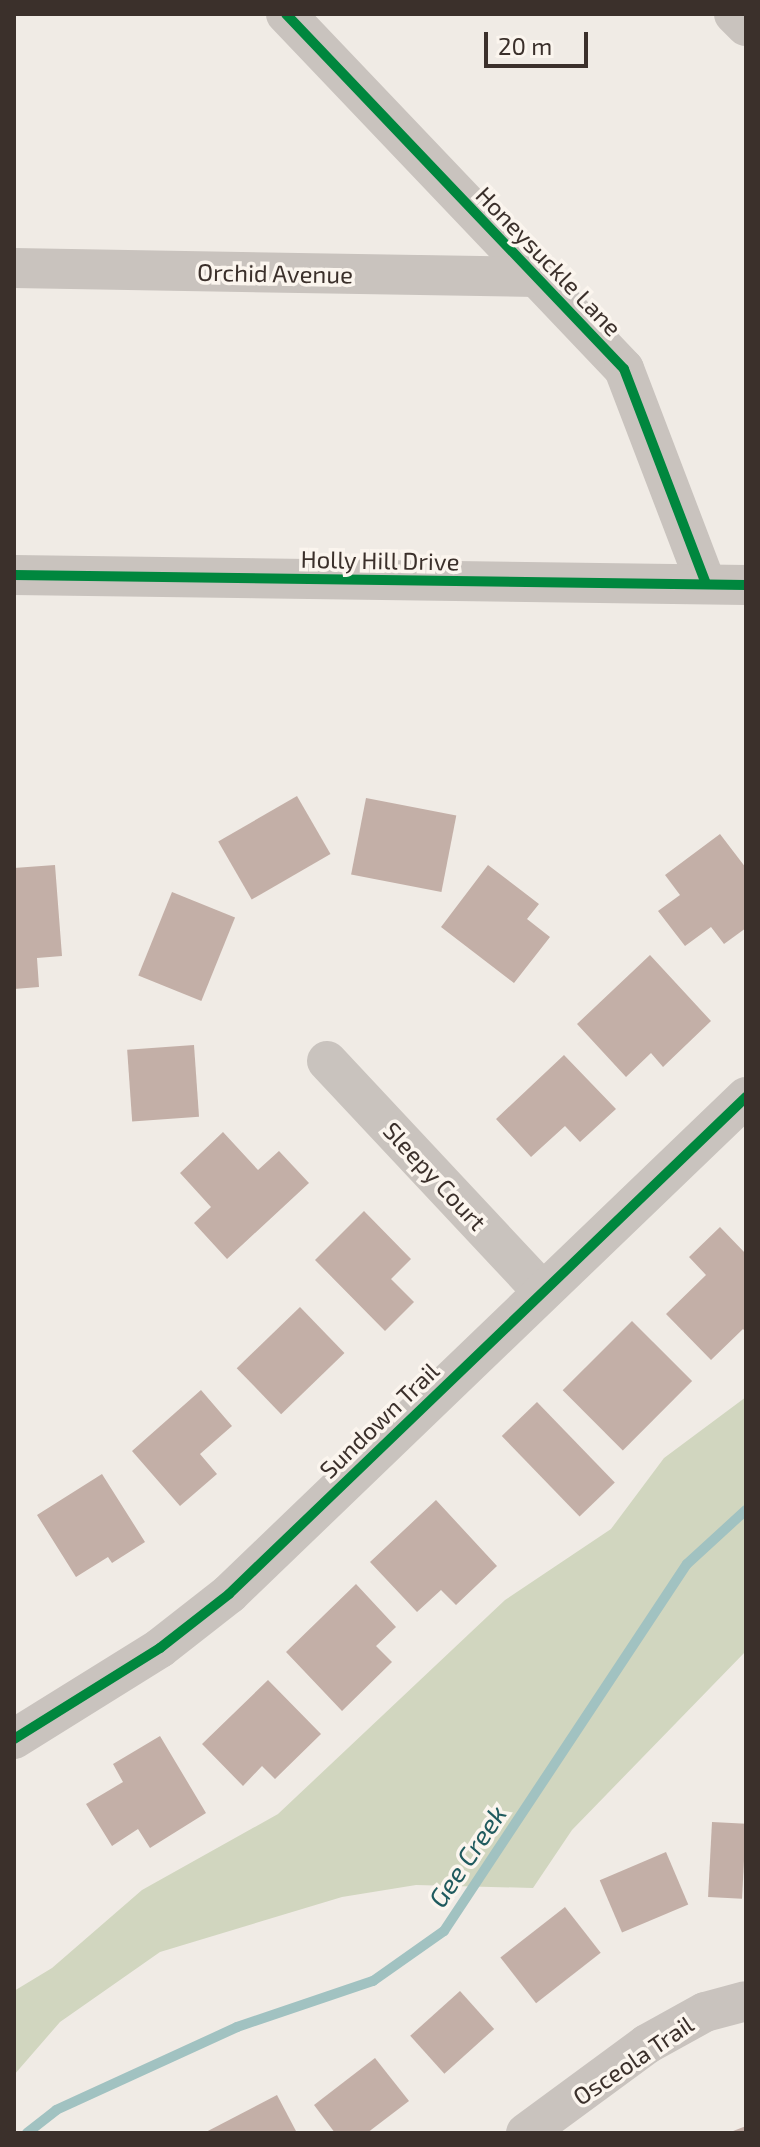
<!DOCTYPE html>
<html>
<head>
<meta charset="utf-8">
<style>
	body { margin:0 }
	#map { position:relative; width:760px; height:2147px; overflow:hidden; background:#f0ebe5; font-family:"Exo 2",sans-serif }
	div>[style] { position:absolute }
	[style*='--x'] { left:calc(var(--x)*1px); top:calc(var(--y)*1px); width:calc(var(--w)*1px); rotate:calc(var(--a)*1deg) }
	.green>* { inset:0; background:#d1d6bf }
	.stream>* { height:10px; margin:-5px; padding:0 5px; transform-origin:5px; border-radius:5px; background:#a1c2c1 }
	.building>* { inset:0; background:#c3afa7; transform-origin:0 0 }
	.minor>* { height:40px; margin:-20px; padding:0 20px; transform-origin:20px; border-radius:20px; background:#c9c3be }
	.cycleway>* { height:10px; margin:-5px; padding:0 5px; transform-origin:5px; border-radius:5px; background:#00873e }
	span { translate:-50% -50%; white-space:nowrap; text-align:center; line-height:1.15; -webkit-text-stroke:7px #fbf5ee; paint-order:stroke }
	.street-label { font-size:24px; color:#3b302b }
	.water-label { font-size:26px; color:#1f5a5e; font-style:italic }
	.frame { position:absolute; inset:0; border:16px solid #3b302b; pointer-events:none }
	.scale { position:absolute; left:484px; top:32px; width:104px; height:36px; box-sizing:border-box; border:4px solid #3b302b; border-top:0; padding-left:10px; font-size:24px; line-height:28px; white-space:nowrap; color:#3b302b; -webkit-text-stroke:6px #fbf5ee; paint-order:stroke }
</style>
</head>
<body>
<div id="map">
	<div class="green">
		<i style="clip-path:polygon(746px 1397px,746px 1651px,572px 1830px,533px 1888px,416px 1885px,342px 1897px,160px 1952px,60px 2022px,14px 2075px,14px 1991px,52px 1968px,142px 1890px,278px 1814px,505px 1600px,611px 1529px,664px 1458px)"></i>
	</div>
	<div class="stream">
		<i style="--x:27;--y:2133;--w:37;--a:-38"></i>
		<i style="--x:56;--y:2110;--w:199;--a:-24.6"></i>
		<i style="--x:237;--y:2027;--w:144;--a:-18.7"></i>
		<i style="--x:373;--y:1981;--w:87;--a:-35.2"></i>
		<i style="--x:444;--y:1931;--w:440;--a:-56.5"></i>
		<i style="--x:687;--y:1564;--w:80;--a:-42.5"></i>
	</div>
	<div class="building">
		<i style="left:297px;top:796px;width:67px;height:91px;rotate:60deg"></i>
		<i style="left:366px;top:798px;width:92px;height:78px;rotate:11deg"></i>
		<i style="clip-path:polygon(720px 834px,746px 868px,746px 928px,724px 944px,711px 927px,685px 946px,658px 911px,680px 895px,665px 875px)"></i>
		<i style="clip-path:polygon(55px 865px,62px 956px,37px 958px,39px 987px,14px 989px,14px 868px)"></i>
		<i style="clip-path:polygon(488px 865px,539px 904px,527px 919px,550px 937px,514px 983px,441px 927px)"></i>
		<i style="left:172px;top:892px;width:68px;height:90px;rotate:22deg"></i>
		<i style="clip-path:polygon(650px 955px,711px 1021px,663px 1067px,651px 1053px,626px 1077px,577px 1024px)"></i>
		<i style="left:194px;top:1045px;width:72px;height:67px;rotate:86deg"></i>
		<i style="clip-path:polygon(564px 1055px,616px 1109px,580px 1142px,565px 1126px,531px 1157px,496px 1119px)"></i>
		<i style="clip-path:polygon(223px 1132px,258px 1170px,279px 1151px,309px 1183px,227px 1259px,194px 1223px,211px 1207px,180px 1173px)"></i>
		<i style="clip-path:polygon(364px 1211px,411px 1259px,391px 1279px,414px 1302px,385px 1331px,315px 1260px)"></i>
		<i style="clip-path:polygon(720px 1227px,746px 1254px,746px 1332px,743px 1329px,711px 1360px,666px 1314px,706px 1275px,689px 1257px)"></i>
		<i style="left:300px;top:1307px;width:64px;height:88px;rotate:46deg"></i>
		<i style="left:632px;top:1321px;width:85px;height:98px;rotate:45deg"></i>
		<i style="clip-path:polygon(201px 1390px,232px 1426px,200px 1454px,217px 1474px,180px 1506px,132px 1451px)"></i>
		<i style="left:537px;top:1402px;width:112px;height:49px;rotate:46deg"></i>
		<i style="clip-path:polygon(102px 1474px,145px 1542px,112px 1563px,108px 1557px,76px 1577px,37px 1515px)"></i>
		<i style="clip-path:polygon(436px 1500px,497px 1566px,456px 1605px,441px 1590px,417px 1612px,370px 1562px)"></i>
		<i style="clip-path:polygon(356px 1584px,396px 1627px,376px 1646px,392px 1662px,342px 1711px,286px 1652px)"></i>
		<i style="clip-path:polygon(268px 1680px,321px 1734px,275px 1779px,262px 1766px,243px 1786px,202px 1744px)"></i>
		<i style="clip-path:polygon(160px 1736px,206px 1813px,150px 1848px,138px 1829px,112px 1846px,86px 1804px,123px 1782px,113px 1764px)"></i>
		<i style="left:712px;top:1822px;width:34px;height:75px;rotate:3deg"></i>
		<i style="left:666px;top:1852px;width:57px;height:72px;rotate:67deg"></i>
		<i style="left:565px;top:1907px;width:58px;height:82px;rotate:52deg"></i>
		<i style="left:460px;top:1991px;width:51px;height:67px;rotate:48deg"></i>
		<i style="clip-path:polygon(375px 2058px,409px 2101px,367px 2133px,335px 2133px,314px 2105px)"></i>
		<i style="clip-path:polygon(277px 2095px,297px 2133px,204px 2133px)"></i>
		<i style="clip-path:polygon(746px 2126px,746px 2133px,728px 2133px)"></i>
	</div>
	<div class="minor">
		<i style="--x:286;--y:14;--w:490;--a:46.4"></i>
		<i style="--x:624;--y:369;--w:230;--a:69.1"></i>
		<i style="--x:734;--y:14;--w:17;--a:45"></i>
		<i style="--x:14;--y:268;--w:522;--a:0.99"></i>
		<i style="--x:14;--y:575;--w:732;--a:0.78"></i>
		<i style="--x:327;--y:1061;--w:315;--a:46.9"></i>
		<i style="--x:14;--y:1739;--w:172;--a:-31.9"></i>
		<i style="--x:160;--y:1648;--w:88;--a:-38"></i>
		<i style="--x:229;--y:1594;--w:717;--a:-43.87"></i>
		<i style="--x:526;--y:2133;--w:150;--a:-36.3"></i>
		<i style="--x:647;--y:2044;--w:66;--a:-28.9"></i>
		<i style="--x:705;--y:2012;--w:42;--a:-15"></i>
	</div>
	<div class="cycleway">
		<i style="--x:286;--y:14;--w:490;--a:46.4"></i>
		<i style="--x:624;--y:369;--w:230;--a:69.1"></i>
		<i style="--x:14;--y:575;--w:732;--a:0.78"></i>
		<i style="--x:14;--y:1739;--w:172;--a:-31.9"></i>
		<i style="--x:160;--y:1648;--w:88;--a:-38"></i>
		<i style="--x:229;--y:1594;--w:717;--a:-43.87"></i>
	</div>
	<div class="street-label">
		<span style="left:549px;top:261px;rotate:46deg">Honeysuckle Lane</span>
		<span style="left:275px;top:273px;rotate:1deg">Orchid Avenue</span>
		<span style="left:380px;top:560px;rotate:1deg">Holly Hill Drive</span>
		<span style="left:435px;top:1176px;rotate:47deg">Sleepy Court</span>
		<span style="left:379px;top:1420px;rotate:-44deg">Sundown Trail</span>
		<span style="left:633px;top:2060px;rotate:-34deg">Osceola Trail</span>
	</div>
	<div class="water-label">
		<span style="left:467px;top:1856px;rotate:-56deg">Gee Creek</span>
	</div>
	<div class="frame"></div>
	<div class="scale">20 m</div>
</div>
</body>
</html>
